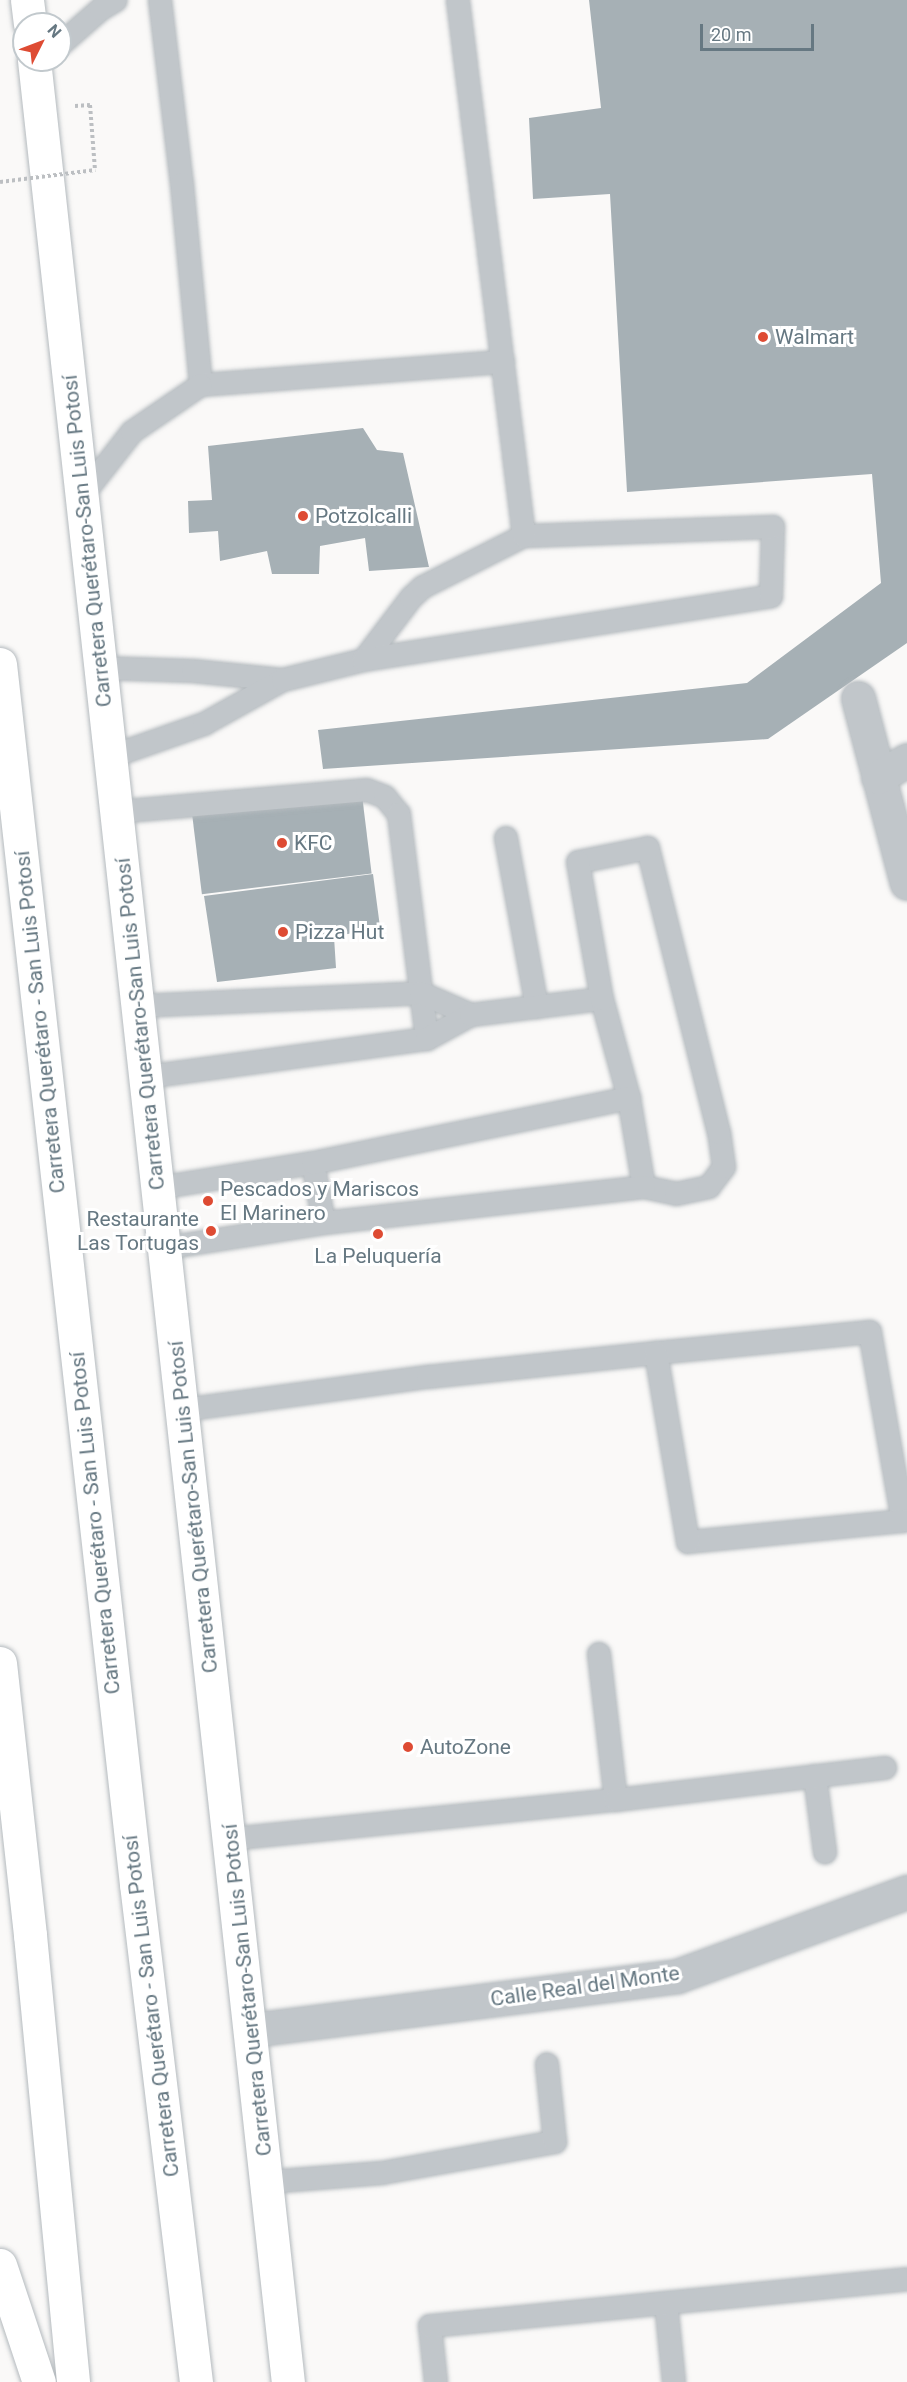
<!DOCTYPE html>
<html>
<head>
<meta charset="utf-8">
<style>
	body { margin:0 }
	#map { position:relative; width:907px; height:2382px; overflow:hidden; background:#faf9f8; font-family:Roboto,sans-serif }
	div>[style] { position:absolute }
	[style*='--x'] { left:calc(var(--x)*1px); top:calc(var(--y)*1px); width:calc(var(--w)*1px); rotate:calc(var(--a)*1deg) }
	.building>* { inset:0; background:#a6b0b5; transform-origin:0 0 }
	.path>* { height:4px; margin-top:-2px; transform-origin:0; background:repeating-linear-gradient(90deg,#bcbfc2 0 3px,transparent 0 6px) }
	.roads { filter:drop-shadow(0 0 2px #b4babe) drop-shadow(0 0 2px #b4babe) }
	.lane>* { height:22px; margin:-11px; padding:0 11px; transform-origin:11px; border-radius:11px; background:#c1c6ca }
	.street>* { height:33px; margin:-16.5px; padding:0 16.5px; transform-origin:16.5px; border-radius:16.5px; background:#c1c6ca }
	.secondary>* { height:33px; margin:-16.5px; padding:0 16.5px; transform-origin:16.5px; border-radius:16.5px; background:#fff }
	.highway>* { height:33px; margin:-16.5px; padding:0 16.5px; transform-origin:16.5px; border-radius:16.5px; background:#fff }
	.path-bridge>* { height:4px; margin-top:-2px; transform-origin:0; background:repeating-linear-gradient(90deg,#bcbfc2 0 3px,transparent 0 6px) }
	.dots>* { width:16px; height:16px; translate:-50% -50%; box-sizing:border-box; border:3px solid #fff; border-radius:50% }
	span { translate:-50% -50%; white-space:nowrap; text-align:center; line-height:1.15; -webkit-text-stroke:6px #fff; paint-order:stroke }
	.poi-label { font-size:21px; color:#667882 }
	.left { translate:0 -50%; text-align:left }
	.right { translate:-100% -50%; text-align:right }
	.street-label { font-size:21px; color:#667882 }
	.north { position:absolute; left:12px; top:12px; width:60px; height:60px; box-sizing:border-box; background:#fff; border:2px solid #c2c9cd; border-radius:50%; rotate:48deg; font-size:16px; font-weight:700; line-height:24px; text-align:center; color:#667882 }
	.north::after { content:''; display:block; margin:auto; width:21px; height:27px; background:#de4b33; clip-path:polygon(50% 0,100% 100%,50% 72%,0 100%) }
	.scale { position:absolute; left:700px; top:24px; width:114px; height:27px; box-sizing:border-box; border:3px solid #667882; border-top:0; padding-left:8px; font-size:18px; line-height:21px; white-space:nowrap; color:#667882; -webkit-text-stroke:4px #fff; paint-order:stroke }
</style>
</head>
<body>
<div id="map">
	<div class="building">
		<i style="clip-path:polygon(589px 0,907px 0,907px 643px,768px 739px,323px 769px,318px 730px,747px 683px,881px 583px,872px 474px,627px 492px,610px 194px,533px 199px,529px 118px,601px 108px)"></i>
		<i style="clip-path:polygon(363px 428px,377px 450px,403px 453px,429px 567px,369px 571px,365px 538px,320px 546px,319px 574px,272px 574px,267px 551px,220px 561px,218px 531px,189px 533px,188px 501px,212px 500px,208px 446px)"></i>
		<i style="left:362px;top:795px;width:79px;height:171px;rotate:83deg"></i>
		<i style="clip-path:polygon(373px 874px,380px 927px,334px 937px,336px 968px,217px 982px,204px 896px)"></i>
	</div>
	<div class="path">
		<i style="--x:75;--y:106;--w:15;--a:-4"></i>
		<i style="--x:90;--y:105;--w:65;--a:85.6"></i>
	</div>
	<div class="roads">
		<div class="lane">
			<i style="--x:160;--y:0;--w:185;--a:83.2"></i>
			<i style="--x:182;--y:184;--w:202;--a:84.6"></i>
			<i style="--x:201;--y:385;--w:303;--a:-4.4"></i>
			<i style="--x:60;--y:45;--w:55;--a:-41.3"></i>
			<i style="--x:101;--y:9;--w:17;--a:-31"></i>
			<i style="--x:82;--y:496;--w:81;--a:-52"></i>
			<i style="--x:132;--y:432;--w:83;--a:-34.3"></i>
			<i style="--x:364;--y:660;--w:78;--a:-52.8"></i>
			<i style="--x:411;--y:598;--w:16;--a:-43"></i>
			<i style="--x:423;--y:587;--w:113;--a:-26.8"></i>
			<i style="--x:101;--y:668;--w:92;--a:1.9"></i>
			<i style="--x:193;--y:671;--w:90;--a:5.7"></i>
			<i style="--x:110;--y:757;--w:100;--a:-19.3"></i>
			<i style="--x:204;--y:724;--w:90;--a:-29.1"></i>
			<i style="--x:283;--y:680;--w:83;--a:-13.9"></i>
			<i style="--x:364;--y:660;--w:412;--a:-8.9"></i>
			<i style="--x:771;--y:596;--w:69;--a:-88.3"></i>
			<i style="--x:773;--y:527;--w:249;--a:177.9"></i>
			<i style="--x:524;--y:536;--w:540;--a:-97.02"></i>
			<i style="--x:116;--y:812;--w:252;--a:-5"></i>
			<i style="--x:367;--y:790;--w:19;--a:21"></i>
			<i style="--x:385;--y:797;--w:22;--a:51"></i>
			<i style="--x:399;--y:814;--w:227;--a:82.9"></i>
			<i style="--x:506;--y:838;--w:172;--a:79.6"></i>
			<i style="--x:138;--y:1006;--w:283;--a:-2.6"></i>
			<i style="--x:421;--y:993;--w:55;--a:23.7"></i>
			<i style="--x:146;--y:1077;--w:284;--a:-7.7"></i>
			<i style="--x:427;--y:1039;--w:50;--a:-28.6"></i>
			<i style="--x:471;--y:1015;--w:132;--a:-7"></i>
			<i style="--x:602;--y:999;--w:103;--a:74.7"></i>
			<i style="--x:629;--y:1098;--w:90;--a:80.4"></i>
			<i style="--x:644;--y:1187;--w:33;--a:12"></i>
			<i style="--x:676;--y:1194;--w:34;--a:-12"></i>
			<i style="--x:709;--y:1187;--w:25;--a:-53"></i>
			<i style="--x:724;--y:1167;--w:34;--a:-98"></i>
			<i style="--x:719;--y:1133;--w:294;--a:-104"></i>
			<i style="--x:648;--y:848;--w:71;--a:168.7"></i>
			<i style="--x:578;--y:862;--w:139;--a:80.1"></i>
			<i style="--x:313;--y:1163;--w:61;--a:79.6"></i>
			<i style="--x:158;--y:1188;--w:157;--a:-9.2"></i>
			<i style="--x:313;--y:1163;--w:323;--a:-11.6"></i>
			<i style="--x:165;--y:1248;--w:161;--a:-8.9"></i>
			<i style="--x:324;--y:1223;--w:322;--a:-6.4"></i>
			<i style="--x:183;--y:1410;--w:247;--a:-7.7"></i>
			<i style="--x:428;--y:1377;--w:229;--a:-6"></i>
			<i style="--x:656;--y:1353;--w:215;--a:-5.6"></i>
			<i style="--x:870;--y:1332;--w:192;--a:80.1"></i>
			<i style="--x:903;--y:1521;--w:216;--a:174.4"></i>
			<i style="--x:688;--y:1542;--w:192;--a:-99.6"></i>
			<i style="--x:599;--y:1654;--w:147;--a:83.4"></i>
			<i style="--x:815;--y:1776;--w:77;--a:82.5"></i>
			<i style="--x:230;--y:1839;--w:388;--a:-5.8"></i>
			<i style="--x:616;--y:1800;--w:271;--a:-6.8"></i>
			<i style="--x:268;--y:2182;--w:114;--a:-4.5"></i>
			<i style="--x:382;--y:2173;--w:176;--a:-10.2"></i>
			<i style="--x:555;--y:2142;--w:78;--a:-95.9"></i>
			<i style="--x:666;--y:2303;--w:79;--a:84.2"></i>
			<i style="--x:436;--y:2382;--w:56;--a:-96.1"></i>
			<i style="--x:430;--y:2326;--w:479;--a:-5.6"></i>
		</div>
		<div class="street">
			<i style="--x:858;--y:698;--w:191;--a:75.2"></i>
			<i style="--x:878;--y:777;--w:34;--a:-30"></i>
			<i style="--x:251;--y:2030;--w:429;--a:-7.2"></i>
			<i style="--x:677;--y:1976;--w:245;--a:-20.1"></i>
		</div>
		<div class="secondary">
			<i style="--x:27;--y:0;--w:24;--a:83"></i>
			<i style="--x:34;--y:60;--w:2336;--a:83.76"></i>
		</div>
		<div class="highway">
			<i style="--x:0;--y:664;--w:1228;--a:83.64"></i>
			<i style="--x:136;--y:1884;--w:502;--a:83.13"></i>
			<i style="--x:0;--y:1663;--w:274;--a:83.7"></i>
			<i style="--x:30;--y:1935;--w:449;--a:84.5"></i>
			<i style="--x:0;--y:2265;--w:123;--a:71.6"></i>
		</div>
	</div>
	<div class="path-bridge">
		<i style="--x:0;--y:182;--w:96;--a:-7.2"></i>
	</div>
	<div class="dots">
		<i style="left:763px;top:337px;background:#de4b33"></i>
		<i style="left:303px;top:516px;background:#de4b33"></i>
		<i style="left:282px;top:843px;background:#de4b33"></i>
		<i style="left:283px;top:932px;background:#de4b33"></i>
		<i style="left:208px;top:1201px;background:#de4b33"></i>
		<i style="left:211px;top:1231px;background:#de4b33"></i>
		<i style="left:378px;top:1234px;background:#de4b33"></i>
		<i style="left:408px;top:1747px;background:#de4b33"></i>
	</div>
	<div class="poi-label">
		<span class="left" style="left:775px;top:337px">Walmart</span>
		<span class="left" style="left:315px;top:516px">Potzolcalli</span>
		<span class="left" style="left:294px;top:843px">KFC</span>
		<span class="left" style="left:295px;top:932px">Pizza Hut</span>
		<span class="left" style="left:220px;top:1201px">Pescados y Mariscos<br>El Marinero</span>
		<span class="right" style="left:199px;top:1231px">Restaurante<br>Las Tortugas</span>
		<span style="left:378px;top:1256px">La Peluquería</span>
		<span class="left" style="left:420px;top:1747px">AutoZone</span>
	</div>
	<div class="street-label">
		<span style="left:87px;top:541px;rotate:-96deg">Carretera Querétaro-San Luis Potosí</span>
		<span style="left:40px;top:1022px;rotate:-96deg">Carretera Querétaro - San Luis Potosí</span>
		<span style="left:140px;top:1024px;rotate:-96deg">Carretera Querétaro-San Luis Potosí</span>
		<span style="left:193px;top:1507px;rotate:-96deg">Carretera Querétaro-San Luis Potosí</span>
		<span style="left:95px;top:1523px;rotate:-96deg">Carretera Querétaro - San Luis Potosí</span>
		<span style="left:585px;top:1986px;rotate:-8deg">Calle Real del Monte</span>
		<span style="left:247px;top:1990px;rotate:-96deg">Carretera Querétaro-San Luis Potosí</span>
		<span style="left:151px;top:2006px;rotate:-97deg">Carretera Querétaro - San Luis Potosí</span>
	</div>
	<div class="north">N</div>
	<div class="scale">20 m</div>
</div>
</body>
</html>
